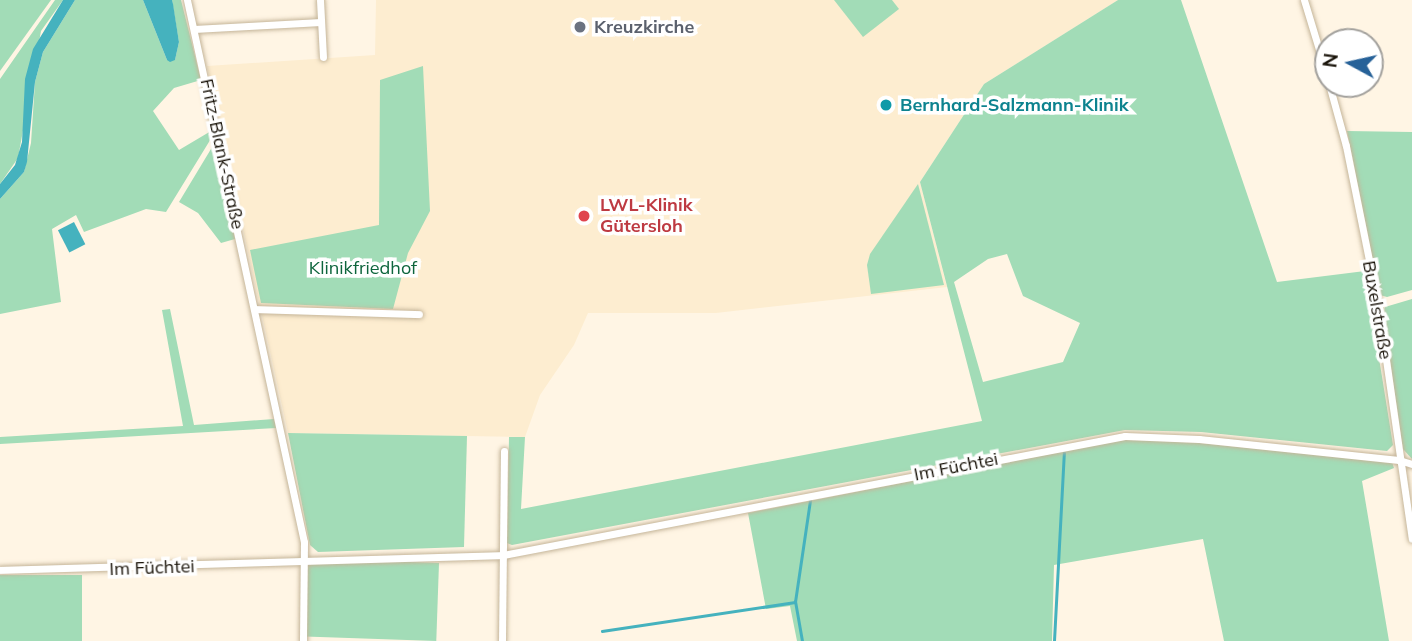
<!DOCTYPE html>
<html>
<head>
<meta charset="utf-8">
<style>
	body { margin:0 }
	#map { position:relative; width:1412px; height:641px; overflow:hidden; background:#fff5e4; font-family:Mulish,sans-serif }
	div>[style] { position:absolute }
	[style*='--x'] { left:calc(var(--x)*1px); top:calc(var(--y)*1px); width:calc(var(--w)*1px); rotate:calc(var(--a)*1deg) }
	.built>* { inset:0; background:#fdedd0 }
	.green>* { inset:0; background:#a2dcb7; transform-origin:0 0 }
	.water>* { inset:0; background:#45b2be; transform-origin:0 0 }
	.stream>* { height:2.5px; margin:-1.25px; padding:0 1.25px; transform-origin:1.25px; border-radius:1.25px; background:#45b2be }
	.roads { filter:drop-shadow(0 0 2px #c5b599) drop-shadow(0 0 2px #c5b599) }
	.street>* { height:7px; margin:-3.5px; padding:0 3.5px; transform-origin:3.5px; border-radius:3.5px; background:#fff }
	.dots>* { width:19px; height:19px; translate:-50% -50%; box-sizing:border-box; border:4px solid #fff; border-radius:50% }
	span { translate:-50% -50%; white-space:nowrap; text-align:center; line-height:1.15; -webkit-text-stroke:7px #fff; paint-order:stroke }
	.worship-label { font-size:18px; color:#5b616d; font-weight:700 }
	.left { translate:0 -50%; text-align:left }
	.culture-label { font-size:18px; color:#0d838f; font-weight:700 }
	.street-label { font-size:18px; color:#191309 }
	.health-label { font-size:18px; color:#be3a42; font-weight:700 }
	.park-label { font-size:18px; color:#0d653c }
	.north { position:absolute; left:1314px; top:28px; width:70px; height:70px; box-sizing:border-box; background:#fff; border:2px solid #a3a19d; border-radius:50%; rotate:278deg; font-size:19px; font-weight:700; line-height:28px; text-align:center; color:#191309 }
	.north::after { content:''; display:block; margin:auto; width:24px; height:32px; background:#266198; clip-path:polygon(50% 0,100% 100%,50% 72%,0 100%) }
</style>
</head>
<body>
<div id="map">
	<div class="built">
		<i style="clip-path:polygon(376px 0,1118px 0,984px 84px,920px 182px,947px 287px,716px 313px,588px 313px,574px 345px,540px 395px,525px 437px,288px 433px,207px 66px,375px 55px)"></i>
	</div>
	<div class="green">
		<i style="clip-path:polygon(0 0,51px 0,0 71px)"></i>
		<i style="clip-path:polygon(55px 0,63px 0,41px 31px,18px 158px,0 184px,0 79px)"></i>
		<i style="clip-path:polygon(75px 0,143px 0,167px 60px,175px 60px,179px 42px,172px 0,181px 0,201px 80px,174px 88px,153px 111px,179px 150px,211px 131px,212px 137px,166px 212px,146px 209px,84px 232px,76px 215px,52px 229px,61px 302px,0 314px,0 199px,24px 172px,31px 143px,35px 82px,43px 52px)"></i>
		<i style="clip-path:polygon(834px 0,892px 0,899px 9px,863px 37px)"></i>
		<i style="clip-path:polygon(evenodd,1118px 0,1181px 0,1277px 282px,1365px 271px,1393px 445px,1387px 451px,1201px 432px,1125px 430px,512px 545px,507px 543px,509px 437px,525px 437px,521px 509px,982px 421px,920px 182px,984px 84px,1118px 0,1007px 254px,1023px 296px,1080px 323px,1063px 362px,983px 382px,954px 282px,988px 259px,1007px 254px)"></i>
		<i style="clip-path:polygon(423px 66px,430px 211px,408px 253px,393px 309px,261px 303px,250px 250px,379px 225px,380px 80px)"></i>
		<i style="clip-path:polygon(1347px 131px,1412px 132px,1412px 290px,1387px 297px,1380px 295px)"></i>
		<i style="clip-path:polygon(214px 144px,235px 239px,221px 243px,198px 213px,179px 202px)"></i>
		<i style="clip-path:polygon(918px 184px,944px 285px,871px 294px,867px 265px,870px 254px)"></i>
		<i style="clip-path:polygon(1412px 299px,1412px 459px,1403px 449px,1383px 314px,1385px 307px)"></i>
		<i style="clip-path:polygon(170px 309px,194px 425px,274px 419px,276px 428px,0 444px,0 437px,183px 426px,162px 310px)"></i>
		<i style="clip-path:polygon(288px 433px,467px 436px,464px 547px,318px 552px,310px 545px)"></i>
		<i style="clip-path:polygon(1126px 439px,1199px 443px,1392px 462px,1394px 468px,1362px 481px,1389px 641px,1224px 641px,1203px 539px,1054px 565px,1052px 641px,797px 641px,790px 606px,766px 609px,748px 513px)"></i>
		<i style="left:439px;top:563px;width:78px;height:131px;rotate:92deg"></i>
		<i style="left:0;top:575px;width:82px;height:66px"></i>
	</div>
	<div class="water">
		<i style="clip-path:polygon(63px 0,75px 0,43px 52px,35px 82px,27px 162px,24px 172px,0 199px,0 184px,15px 165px,22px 142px,25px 79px,33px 49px)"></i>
		<i style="clip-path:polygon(143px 0,172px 0,173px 4px,179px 42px,175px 60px,170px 62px,167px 60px)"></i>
		<i style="left:74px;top:222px;width:25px;height:18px;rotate:63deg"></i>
	</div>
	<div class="stream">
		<i style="--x:602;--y:631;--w:195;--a:-8.5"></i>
		<i style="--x:802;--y:641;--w:40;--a:-100"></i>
		<i style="--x:795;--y:602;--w:102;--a:-81.6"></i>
		<i style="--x:1054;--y:641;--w:188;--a:-87"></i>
	</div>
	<div class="roads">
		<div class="street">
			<i style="--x:187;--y:0;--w:554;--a:77.82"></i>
			<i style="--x:304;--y:542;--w:99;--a:90.6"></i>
			<i style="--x:320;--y:0;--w:57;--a:87"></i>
			<i style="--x:1304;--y:0;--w:83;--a:73.1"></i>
			<i style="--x:194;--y:29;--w:127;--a:-3.2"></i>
			<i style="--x:1329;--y:84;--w:64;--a:74.7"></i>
			<i style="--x:1346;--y:146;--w:161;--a:78.6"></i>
			<i style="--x:1378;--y:304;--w:237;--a:81.8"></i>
			<i style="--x:256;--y:309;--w:163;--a:1.8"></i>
			<i style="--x:0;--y:570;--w:503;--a:-1.71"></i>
			<i style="--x:503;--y:555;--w:633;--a:-10.83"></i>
			<i style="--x:1125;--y:436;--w:74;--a:2.3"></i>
			<i style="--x:1199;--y:439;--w:201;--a:6"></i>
			<i style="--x:1399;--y:460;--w:14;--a:17"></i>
			<i style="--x:502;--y:641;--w:190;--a:-89.4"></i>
		</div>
	</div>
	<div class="dots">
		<i style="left:580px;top:27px;background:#6b7280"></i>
		<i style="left:886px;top:105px;background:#0f9aa8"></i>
		<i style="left:584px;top:216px;background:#e0444e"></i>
	</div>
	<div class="worship-label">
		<span class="left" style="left:594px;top:27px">Kreuzkirche</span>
	</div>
	<div class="culture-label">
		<span class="left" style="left:900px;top:105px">Bernhard-Salzmann-Klinik</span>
	</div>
	<div class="street-label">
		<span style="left:222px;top:154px;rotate:78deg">Fritz-Blank-Straße</span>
		<span style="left:1377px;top:310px;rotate:80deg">Buxelstraße</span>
		<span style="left:956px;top:467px;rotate:-11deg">Im Füchtei</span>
		<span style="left:152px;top:568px;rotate:-2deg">Im Füchtei</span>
	</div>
	<div class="health-label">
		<span class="left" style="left:600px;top:216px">LWL-Klinik<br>Gütersloh</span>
	</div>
	<div class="park-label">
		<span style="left:363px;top:268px">Klinikfriedhof</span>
	</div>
	<div class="north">N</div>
</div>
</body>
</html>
